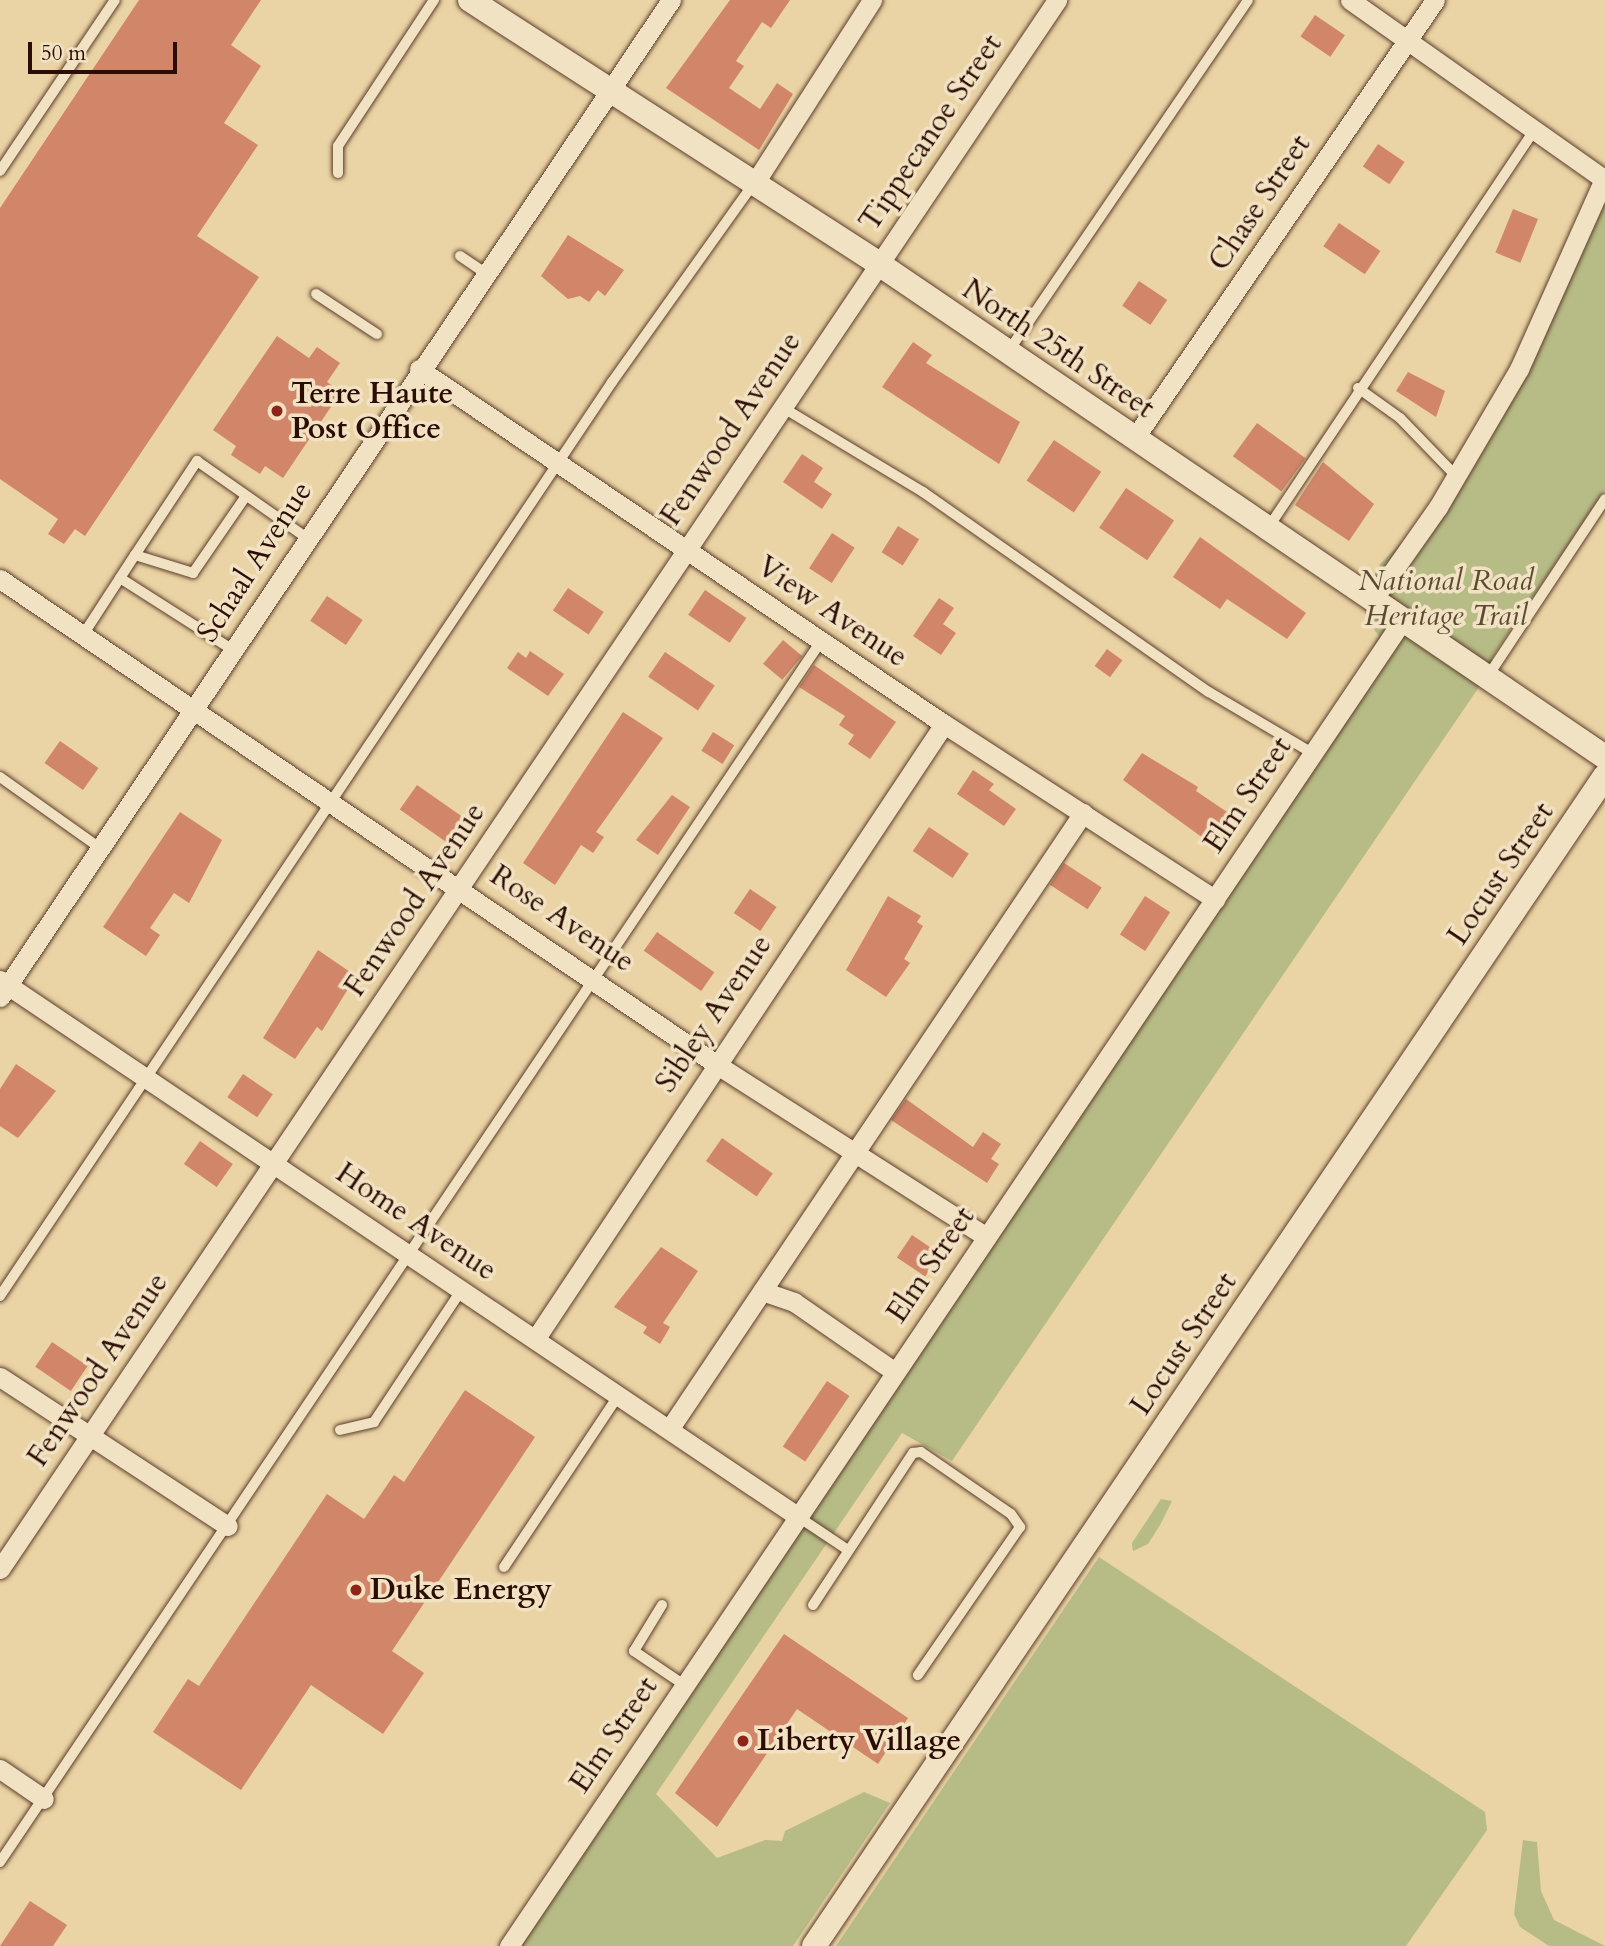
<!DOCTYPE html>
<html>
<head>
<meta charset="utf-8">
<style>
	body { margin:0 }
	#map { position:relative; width:1605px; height:1946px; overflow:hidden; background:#ead3a4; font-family:Cardo,serif }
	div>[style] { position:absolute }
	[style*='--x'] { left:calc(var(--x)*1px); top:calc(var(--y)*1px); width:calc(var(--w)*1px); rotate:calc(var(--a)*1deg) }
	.green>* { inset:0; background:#b7bc86 }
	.building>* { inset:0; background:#d18669; transform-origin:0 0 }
	.roads { filter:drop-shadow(0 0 2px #5c3e2b) drop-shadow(0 0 2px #5c3e2b) }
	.service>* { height:10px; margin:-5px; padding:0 5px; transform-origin:5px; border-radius:5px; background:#f1e2c4 }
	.minor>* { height:19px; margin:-9.5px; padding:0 9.5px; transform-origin:9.5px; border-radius:9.5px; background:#f1e2c4 }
	.tertiary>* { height:24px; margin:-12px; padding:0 12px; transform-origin:12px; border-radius:12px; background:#f1e2c4 }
	.dots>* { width:19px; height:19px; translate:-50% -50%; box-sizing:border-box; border:4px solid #f1e2c4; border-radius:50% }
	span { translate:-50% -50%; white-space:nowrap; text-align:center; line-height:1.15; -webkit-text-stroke:7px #f1e2c4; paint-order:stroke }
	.street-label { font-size:30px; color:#2c0d03 }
	.poi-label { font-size:30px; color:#2c0d03; font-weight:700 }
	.left { translate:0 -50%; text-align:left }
	.park-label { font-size:30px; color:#5d4a31; font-style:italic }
	.scale { position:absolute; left:28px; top:42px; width:149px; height:32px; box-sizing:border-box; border:4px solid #2c0d03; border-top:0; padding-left:9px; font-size:21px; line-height:24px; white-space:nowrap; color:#2c0d03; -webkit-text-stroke:5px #f1e2c4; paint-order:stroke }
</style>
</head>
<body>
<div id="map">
	<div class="green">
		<i style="clip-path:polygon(1605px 175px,1605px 490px,1495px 653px,1479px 687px,952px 1461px,902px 1433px,656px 1794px,717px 1858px,765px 1840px,782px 1841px,785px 1831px,864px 1792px,890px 1803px,793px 1946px,509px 1946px,1312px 753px,1379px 636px,1366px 619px,1363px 596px,1381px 563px,1438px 506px,1519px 369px)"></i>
		<i style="clip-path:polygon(1161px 1499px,1172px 1501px,1160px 1525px,1148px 1544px,1133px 1551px,1132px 1543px)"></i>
		<i style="clip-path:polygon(1099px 1557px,1485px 1812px,1487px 1830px,1406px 1946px,836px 1946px)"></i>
		<i style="clip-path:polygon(1523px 1840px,1537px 1842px,1541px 1891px,1554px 1920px,1605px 1946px,1549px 1946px,1520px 1927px,1514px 1914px)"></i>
	</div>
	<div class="building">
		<i style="clip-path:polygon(139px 0,261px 0,231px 45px,261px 66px,224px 123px,258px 145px,197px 236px,259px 277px,85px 536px,75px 529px,64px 544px,48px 534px,58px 519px,0 479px,0 208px)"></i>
		<i style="clip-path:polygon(730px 0,790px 0,771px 28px,762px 22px,736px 61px,744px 66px,729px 88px,760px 109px,777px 83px,793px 94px,759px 150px,666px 88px)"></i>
		<i style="left:1315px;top:15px;width:36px;height:26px;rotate:34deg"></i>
		<i style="left:1378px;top:144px;width:32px;height:27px;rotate:34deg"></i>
		<i style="left:1513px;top:209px;width:27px;height:47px;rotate:22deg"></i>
		<i style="left:1339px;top:223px;width:50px;height:28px;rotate:34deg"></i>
		<i style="clip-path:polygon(568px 235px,624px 270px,605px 296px,598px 290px,589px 302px,580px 296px,568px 299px,541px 276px)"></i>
		<i style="left:1139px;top:281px;width:34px;height:30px;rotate:34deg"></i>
		<i style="clip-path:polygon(277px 336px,309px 358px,317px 347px,340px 363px,327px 382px,341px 392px,283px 478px,265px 466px,260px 474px,231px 455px,236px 446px,213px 430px)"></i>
		<i style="clip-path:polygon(913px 342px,932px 355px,926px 363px,1020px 422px,999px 464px,882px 387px)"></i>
		<i style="clip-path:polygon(1408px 372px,1445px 391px,1436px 417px,1396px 391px)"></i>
		<i style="left:1257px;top:423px;width:60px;height:41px;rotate:36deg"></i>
		<i style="left:1054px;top:440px;width:57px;height:49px;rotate:34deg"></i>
		<i style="clip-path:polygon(802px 454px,823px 468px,814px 482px,832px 494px,822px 509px,783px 482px)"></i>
		<i style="clip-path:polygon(1323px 462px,1374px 504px,1349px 541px,1295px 505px)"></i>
		<i style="left:1126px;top:488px;width:58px;height:48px;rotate:34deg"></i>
		<i style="left:898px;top:526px;width:25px;height:31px;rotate:32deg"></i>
		<i style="left:832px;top:533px;width:27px;height:42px;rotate:33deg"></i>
		<i style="clip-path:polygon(1200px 537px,1306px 613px,1287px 639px,1227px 599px,1220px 609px,1173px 577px)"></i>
		<i style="left:568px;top:588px;width:43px;height:27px;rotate:34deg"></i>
		<i style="left:705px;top:590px;width:50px;height:30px;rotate:34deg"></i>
		<i style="left:327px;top:596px;width:43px;height:30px;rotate:34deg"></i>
		<i style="clip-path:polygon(939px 598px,954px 608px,943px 624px,956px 633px,941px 655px,913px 636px)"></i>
		<i style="left:783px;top:640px;width:25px;height:31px;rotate:40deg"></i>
		<i style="left:1107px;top:649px;width:19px;height:21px;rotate:36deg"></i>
		<i style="clip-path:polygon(530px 651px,564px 674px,548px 696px,507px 668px,518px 652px,526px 658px)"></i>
		<i style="left:665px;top:652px;width:60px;height:30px;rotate:34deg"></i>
		<i style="clip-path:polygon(814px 665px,896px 722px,870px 759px,848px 744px,854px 735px,839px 725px,845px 716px,799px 687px)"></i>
		<i style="clip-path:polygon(623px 712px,663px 738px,596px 832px,604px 837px,593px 853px,581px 845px,555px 885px,523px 863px)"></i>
		<i style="left:713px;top:732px;width:25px;height:22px;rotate:32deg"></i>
		<i style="left:60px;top:741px;width:47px;height:27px;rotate:35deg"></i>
		<i style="clip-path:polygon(1142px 753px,1198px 787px,1196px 791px,1230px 814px,1210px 843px,1123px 780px)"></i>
		<i style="clip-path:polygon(973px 770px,994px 784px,989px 790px,1016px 809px,1004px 826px,957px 794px)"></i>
		<i style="left:417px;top:785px;width:58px;height:30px;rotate:35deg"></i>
		<i style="clip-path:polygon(672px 795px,690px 807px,658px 855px,636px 840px)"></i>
		<i style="clip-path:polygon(180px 812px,222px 840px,189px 903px,174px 893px,150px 928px,160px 935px,146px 956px,103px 927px)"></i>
		<i style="left:929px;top:827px;width:48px;height:29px;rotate:34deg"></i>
		<i style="left:1064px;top:863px;width:45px;height:26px;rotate:33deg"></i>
		<i style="left:750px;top:889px;width:32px;height:29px;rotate:34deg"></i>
		<i style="clip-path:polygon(888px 896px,921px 916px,917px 922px,923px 926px,904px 959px,910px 963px,886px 997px,846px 970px)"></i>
		<i style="left:1145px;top:896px;width:30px;height:46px;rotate:33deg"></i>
		<i style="left:657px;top:932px;width:70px;height:23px;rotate:35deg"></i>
		<i style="clip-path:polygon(318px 950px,356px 976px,322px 1031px,317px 1027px,295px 1059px,263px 1038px)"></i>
		<i style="clip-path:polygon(16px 1064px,56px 1091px,18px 1138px,0 1126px,0 1089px)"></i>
		<i style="left:243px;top:1074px;width:36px;height:28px;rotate:34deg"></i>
		<i style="clip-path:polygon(906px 1099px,973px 1147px,983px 1132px,1001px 1144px,991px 1159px,999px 1164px,987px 1183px,891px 1120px)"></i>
		<i style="left:722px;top:1138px;width:62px;height:28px;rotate:35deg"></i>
		<i style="left:200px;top:1141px;width:40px;height:28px;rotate:35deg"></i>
		<i style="left:912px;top:1235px;width:34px;height:27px;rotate:34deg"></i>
		<i style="clip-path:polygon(661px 1247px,698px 1271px,663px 1323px,670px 1327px,660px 1344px,643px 1333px,647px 1327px,614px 1307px)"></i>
		<i style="left:52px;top:1342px;width:43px;height:30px;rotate:34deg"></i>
		<i style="left:827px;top:1381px;width:27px;height:79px;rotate:34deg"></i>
		<i style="clip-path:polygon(465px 1390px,535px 1437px,392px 1651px,424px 1673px,383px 1734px,311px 1685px,241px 1790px,153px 1732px,188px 1679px,199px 1686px,327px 1494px,364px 1519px,394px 1475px,404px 1482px)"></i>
		<i style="clip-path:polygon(784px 1634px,908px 1718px,878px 1764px,797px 1709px,717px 1827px,675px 1793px)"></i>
		<i style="clip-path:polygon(30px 1901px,67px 1925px,53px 1946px,0 1946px)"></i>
	</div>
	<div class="roads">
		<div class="service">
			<i style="--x:0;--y:171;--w:206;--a:-56.1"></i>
			<i style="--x:338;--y:173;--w:27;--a:-90"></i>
			<i style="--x:338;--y:146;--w:175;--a:-56.7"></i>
			<i style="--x:460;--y:256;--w:29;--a:34"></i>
			<i style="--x:316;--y:294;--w:73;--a:33.3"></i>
			<i style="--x:1008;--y:352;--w:426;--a:-55.7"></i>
			<i style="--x:1358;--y:388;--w:52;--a:35.5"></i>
			<i style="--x:1400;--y:418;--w:81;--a:46"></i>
			<i style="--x:782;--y:407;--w:165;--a:31.1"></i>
			<i style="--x:923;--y:492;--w:349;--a:35"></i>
			<i style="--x:1209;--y:692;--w:120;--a:30.6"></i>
			<i style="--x:1268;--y:528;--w:481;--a:-56.2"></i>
			<i style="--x:135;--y:555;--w:113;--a:-56.6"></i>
			<i style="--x:197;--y:461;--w:134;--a:35"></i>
			<i style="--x:120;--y:578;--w:134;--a:32.5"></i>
			<i style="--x:83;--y:635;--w:95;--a:-57"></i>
			<i style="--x:135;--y:555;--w:61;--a:17.2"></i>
			<i style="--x:193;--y:573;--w:93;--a:-55.5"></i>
			<i style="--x:1488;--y:676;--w:212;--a:-56.5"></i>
			<i style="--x:0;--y:777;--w:123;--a:35.4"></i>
			<i style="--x:0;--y:1296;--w:1100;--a:-56.19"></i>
			<i style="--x:612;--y:382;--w:243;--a:-54.5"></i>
			<i style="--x:340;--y:1430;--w:35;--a:-13"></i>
			<i style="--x:374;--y:1422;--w:159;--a:-56.5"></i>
			<i style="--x:797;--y:1516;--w:61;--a:33.7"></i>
			<i style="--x:504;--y:1567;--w:209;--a:-56.3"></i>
			<i style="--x:662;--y:1605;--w:54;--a:121.3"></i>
			<i style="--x:634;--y:1651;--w:60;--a:34.2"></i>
			<i style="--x:813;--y:1605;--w:182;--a:-56.7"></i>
			<i style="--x:913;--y:1453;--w:8;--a:-7"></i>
			<i style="--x:921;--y:1452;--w:109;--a:34.6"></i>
			<i style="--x:1011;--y:1514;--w:16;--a:55"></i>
			<i style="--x:1020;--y:1527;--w:180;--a:124.6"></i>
			<i style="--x:0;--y:1862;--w:1471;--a:-56.08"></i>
		</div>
		<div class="minor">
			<i style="--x:1350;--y:0;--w:311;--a:35.2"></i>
			<i style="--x:1604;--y:179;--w:208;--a:114.1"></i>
			<i style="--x:1519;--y:369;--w:160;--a:120.4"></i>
			<i style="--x:1438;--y:507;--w:111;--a:125.1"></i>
			<i style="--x:754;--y:184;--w:219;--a:-57.3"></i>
			<i style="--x:419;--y:369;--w:634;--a:34.07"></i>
			<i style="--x:944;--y:724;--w:323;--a:32.9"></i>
			<i style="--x:1134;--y:439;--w:532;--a:-55.56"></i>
			<i style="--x:0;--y:579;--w:865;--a:34.11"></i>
			<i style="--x:716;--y:1064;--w:321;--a:32.6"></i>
			<i style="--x:0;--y:980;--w:960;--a:33.92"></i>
			<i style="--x:0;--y:997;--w:1202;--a:-56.06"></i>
			<i style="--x:762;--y:1291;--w:34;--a:19"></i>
			<i style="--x:794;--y:1302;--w:123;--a:34.7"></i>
			<i style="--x:536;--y:1338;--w:737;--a:-56.4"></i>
			<i style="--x:0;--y:1377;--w:272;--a:33.2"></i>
			<i style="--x:670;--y:1428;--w:741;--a:-56.12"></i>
			<i style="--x:0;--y:1569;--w:1892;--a:-56.03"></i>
			<i style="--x:0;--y:1769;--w:53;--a:34.3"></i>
			<i style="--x:509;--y:1946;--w:1601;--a:-56.02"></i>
		</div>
		<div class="tertiary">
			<i style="--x:470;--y:0;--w:487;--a:32.8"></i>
			<i style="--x:879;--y:264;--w:878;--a:34.18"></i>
			<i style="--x:814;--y:1946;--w:1412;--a:-55.94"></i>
		</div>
	</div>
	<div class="dots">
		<i style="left:277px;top:411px;background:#8f2418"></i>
		<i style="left:356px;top:1590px;background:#8f2418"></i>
		<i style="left:743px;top:1741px;background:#8f2418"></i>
	</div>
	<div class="street-label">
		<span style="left:931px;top:133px;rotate:-56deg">Tippecanoe Street</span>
		<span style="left:1260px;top:203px;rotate:-56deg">Chase Street</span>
		<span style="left:1058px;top:349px;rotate:34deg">North 25th Street</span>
		<span style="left:731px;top:429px;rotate:-56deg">Fenwood Avenue</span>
		<span style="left:255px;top:562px;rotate:-57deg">Schaal Avenue</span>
		<span style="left:832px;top:612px;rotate:34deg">View Avenue</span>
		<span style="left:1248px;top:795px;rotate:-56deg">Elm Street</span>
		<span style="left:1501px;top:874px;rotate:-56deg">Locust Street</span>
		<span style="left:415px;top:900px;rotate:-56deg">Fenwood Avenue</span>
		<span style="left:562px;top:919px;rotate:34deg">Rose Avenue</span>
		<span style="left:714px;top:1014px;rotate:-56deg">Sibley Avenue</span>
		<span style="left:416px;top:1222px;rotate:34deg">Home Avenue</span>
		<span style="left:931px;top:1265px;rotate:-56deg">Elm Street</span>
		<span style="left:1184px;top:1344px;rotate:-56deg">Locust Street</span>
		<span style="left:98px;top:1370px;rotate:-56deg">Fenwood Avenue</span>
		<span style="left:614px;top:1735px;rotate:-56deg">Elm Street</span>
	</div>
	<div class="poi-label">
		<span class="left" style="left:291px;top:411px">Terre Haute<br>Post Office</span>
		<span class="left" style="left:370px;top:1590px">Duke Energy</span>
		<span class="left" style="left:757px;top:1741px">Liberty Village</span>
	</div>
	<div class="park-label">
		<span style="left:1446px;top:598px">National Road<br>Heritage Trail</span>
	</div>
	<div class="scale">50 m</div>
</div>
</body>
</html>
